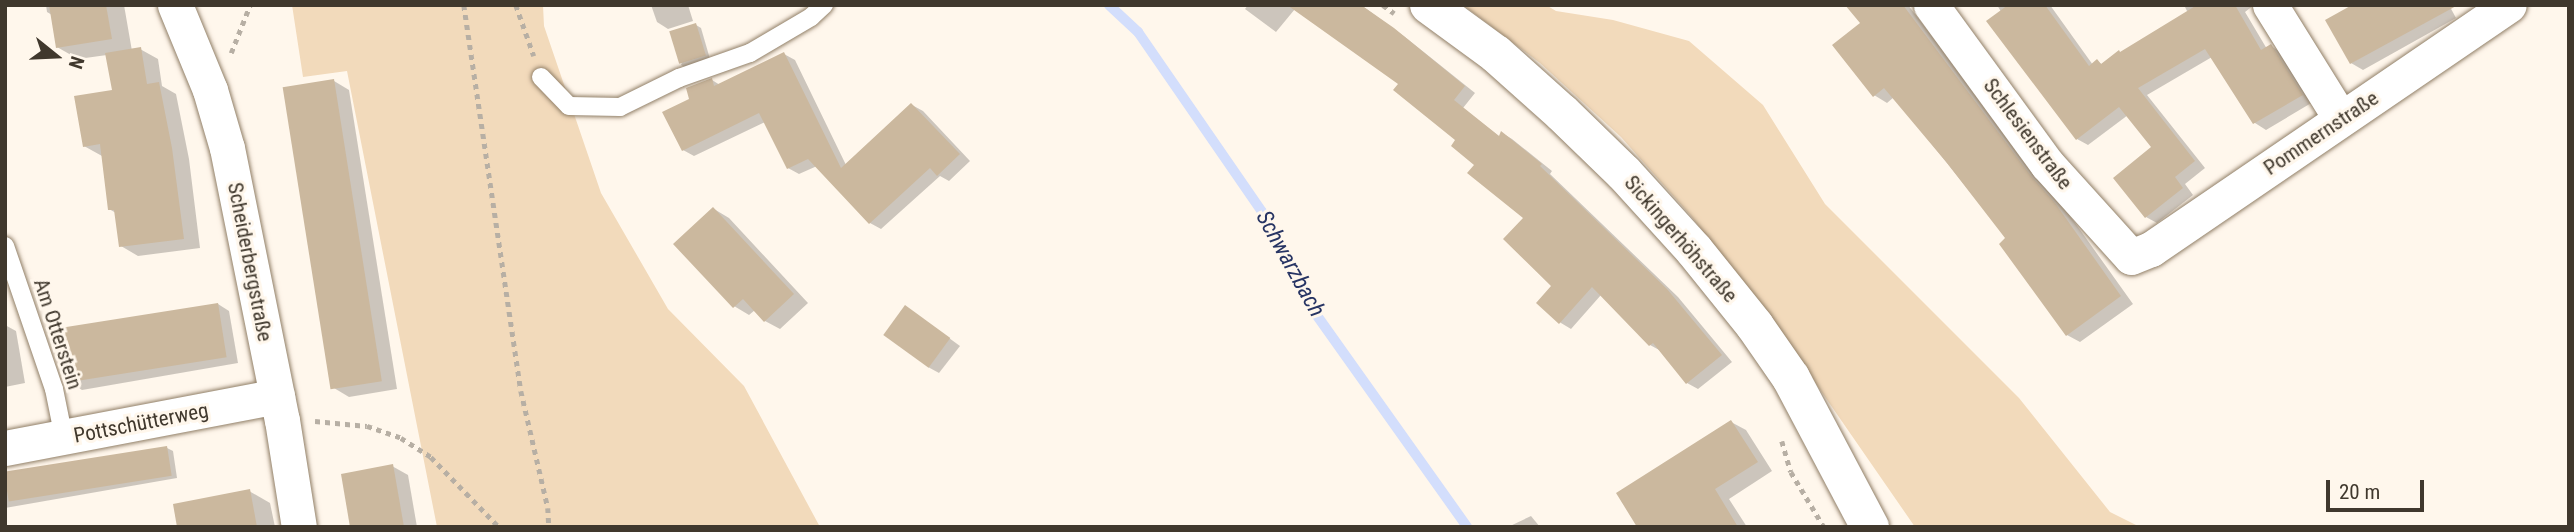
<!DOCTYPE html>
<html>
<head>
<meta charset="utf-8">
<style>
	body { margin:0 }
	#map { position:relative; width:2574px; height:532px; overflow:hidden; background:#fff7ec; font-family:"Roboto Condensed",sans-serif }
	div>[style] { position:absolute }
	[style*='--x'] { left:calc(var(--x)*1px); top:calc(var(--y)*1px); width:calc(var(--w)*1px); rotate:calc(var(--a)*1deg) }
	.green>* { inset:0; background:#f2dabb }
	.shadow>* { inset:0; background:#0003 }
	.stream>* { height:10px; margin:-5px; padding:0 5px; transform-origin:5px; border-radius:5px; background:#d3defc }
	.building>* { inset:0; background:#cbb89e; transform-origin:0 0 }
	.path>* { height:4.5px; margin-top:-2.25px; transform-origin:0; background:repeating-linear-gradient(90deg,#b7afa4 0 5px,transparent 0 10px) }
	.roads { filter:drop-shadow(0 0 2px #917f67) drop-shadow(0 0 2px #917f67) }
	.service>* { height:18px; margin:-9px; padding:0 9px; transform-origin:9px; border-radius:9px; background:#fff }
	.minor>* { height:35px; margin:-17.5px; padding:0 17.5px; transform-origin:17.5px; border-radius:17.5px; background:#fff }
	.secondary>* { height:38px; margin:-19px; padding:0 19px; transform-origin:19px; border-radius:19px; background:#fff }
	span { translate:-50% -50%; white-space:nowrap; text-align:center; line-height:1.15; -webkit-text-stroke:6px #fff7ec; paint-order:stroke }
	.street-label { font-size:21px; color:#40382d }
	.water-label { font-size:23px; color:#273463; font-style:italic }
	.frame { position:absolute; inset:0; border:7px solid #40382d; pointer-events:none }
	.north { position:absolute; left:21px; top:21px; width:70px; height:70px; -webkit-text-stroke:5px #fff7ec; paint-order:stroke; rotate:108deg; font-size:19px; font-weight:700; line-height:28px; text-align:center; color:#40382d }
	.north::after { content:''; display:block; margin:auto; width:24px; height:32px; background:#40382d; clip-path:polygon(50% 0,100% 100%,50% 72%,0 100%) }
	.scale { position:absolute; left:2326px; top:480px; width:98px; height:32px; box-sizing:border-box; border:4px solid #40382d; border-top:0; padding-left:9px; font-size:21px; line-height:24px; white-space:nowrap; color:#40382d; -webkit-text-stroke:5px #fff7ec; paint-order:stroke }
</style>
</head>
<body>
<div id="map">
	<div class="green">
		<i style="clip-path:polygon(292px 5px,543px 5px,544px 26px,601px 193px,668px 309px,744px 386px,820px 527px,437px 527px,347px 71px,303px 77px)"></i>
		<i style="clip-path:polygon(1463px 5px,1546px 5px,1556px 11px,1613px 20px,1689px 41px,1763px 105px,1825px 204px,2019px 398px,2110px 512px,2140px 527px,1915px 527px,1776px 326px,1691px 216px,1621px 137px,1540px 63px)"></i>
	</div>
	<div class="shadow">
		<i style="clip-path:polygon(46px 5px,124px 5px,132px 51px,140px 49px,158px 59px,162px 86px,176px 94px,189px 159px,200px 248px,138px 256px,121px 246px,116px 213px,109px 209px,102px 156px,84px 146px,114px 91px,107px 55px,78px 59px,57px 47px,52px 15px,47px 12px)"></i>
		<i style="clip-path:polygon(651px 5px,688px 5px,693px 21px,668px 29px,657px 22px)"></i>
		<i style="clip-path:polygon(1248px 5px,1361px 5px,1405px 37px,1475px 93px,1463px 108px,1500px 137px,1502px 133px,1512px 139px,1552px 171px,1550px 174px,1678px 297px,1732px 362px,1698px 389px,1687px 383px,1661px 351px,1650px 345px,1601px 295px,1571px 329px,1561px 323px,1539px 303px,1554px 286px,1526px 218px,1458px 140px,1400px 83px,1295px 9px,1276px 32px,1245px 9px)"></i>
		<i style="clip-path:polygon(1863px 5px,1908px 5px,2068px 213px,2133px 304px,2080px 342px,2067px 335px,2007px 238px,1894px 97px,1887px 103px,1874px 95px,1862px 23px)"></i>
		<i style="clip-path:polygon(1997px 5px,2050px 5px,2093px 65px,2097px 61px,2103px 65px,2188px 13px,2184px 5px,2254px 5px,2245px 12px,2267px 49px,2271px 46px,2282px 53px,2313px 102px,2266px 130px,2255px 123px,2212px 57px,2147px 95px,2205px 168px,2185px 184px,2193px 195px,2157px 223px,2146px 217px,2153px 147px,2128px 115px,2088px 145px,2077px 139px)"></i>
		<i style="clip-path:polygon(2449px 5px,2456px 18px,2363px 70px,2351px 63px)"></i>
		<i style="clip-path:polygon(696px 25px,701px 28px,710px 59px,686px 68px,681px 65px)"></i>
		<i style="clip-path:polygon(784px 54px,795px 60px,846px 165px,912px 105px,923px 111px,970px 161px,949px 181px,940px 176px,881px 229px,870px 223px,817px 166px,799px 174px,788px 168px,765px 122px,694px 156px,683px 150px,691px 99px,712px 80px,720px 85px)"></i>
		<i style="clip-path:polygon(334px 81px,349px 90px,397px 389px,349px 397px,334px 388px)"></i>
		<i style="clip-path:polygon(714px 209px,729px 218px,808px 303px,780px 329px,765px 321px,755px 310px,749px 315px,734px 306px)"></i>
		<i style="clip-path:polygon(218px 304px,229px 311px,238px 363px,82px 390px,71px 383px)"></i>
		<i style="clip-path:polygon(916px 314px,960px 346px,939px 373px,928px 367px)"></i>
		<i style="clip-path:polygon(5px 325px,16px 331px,25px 383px,5px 387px)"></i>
		<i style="clip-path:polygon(1731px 422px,1746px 430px,1772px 471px,1729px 499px,1747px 527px,1639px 527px)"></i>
		<i style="clip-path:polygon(167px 448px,173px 451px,177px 478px,5px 508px,5px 476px)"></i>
		<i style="clip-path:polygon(392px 466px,408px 475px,417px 527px,352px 527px)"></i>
		<i style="clip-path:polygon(249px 491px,270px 503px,275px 527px,179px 527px)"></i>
		<i style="clip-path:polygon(1531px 516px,1540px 527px,1508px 527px)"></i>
	</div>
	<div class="stream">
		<i style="--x:1109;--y:5;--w:40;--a:43"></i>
		<i style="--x:1138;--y:32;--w:219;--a:55.4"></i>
		<i style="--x:1262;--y:212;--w:110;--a:62.5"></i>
		<i style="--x:1313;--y:310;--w:266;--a:54.6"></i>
	</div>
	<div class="building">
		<i style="clip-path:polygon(49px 5px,106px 5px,112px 39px,56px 48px)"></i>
		<i style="clip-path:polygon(1287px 5px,1361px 5px,1394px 28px,1465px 86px,1454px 100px,1499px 136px,1501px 131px,1542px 164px,1540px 166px,1667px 289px,1722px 355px,1686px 384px,1653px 343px,1649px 346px,1592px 287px,1559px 324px,1536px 303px,1551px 286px,1503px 239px,1523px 218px,1467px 173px,1474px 165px,1451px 146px,1455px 140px,1393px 90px,1398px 84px)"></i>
		<i style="clip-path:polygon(1845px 5px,1903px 5px,2031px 176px,2055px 203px,2121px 296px,2066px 336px,1999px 244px,2005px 238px,1947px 163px,1884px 88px,1873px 97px,1832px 45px,1860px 23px)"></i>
		<i style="clip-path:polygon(2008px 5px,2045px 5px,2089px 66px,2097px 59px,2101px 64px,2119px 50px,2120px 52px,2197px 5px,2235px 5px,2261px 50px,2271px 44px,2303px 95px,2253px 124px,2205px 49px,2138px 88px,2195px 161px,2175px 177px,2183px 188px,2145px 218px,2113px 178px,2151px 147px,2119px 107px,2076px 140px,1986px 21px)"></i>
		<i style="clip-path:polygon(2352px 5px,2458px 5px,2350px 64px,2325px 20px)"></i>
		<i style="left:696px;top:23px;width:34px;height:28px;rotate:73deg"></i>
		<i style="clip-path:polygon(141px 47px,147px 84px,159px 82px,172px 148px,184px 239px,119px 247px,114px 210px,108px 210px,100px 144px,83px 147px,74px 96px,112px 90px,105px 53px)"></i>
		<i style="clip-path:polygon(784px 52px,841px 168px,911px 103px,960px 154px,937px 176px,930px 168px,869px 224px,808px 159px,787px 169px,759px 113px,682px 151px,662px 112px,689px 99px,686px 88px,712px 78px,714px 86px)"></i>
		<i style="left:334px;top:79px;width:306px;height:52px;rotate:81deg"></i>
		<i style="clip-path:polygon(713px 207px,794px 294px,764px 322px,743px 299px,733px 308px,673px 244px)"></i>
		<i style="left:218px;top:303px;width:55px;height:160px;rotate:81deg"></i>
		<i style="left:905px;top:305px;width:56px;height:37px;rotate:36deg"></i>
		<i style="clip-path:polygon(1731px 420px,1758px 462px,1715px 489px,1738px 527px,1637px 527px,1616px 493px)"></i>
		<i style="left:167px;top:446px;width:30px;height:165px;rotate:81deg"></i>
		<i style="clip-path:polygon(393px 464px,404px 527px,350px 527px,341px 474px)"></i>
		<i style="clip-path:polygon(250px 489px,257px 527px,177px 527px,173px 504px)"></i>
	</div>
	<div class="path">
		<i style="--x:464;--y:5;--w:390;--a:81.6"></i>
		<i style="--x:521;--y:391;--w:120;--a:77"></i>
		<i style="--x:548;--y:508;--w:19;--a:87"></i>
		<i style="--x:516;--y:5;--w:54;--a:70.6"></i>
		<i style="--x:1383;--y:5;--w:14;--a:36"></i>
		<i style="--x:231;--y:53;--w:52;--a:-68.4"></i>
		<i style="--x:315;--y:421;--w:52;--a:5.5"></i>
		<i style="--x:367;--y:426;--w:36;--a:19"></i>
		<i style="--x:401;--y:438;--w:36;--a:32"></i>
		<i style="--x:431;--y:457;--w:98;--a:45.8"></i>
		<i style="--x:1782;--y:441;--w:32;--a:74"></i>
		<i style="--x:1791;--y:472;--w:64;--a:59"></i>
	</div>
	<div class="roads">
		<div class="service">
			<i style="--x:541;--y:77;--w:40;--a:46"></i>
			<i style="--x:569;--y:106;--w:51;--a:1.1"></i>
			<i style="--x:620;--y:107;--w:66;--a:-26.2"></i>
			<i style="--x:679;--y:78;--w:75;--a:-19.4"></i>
			<i style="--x:750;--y:53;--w:71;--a:-30.5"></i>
			<i style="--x:811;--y:17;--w:18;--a:-43"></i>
			<i style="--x:5;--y:246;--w:151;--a:71.1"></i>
			<i style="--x:54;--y:389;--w:50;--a:78.5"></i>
		</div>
		<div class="minor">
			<i style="--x:175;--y:5;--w:92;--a:67.6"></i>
			<i style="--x:210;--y:90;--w:60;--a:73.7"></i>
			<i style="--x:227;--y:148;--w:278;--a:78.6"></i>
			<i style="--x:282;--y:420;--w:108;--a:81"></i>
			<i style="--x:1931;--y:5;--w:197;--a:53.9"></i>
			<i style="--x:2047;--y:164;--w:125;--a:47.9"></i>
			<i style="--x:2131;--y:257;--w:22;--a:-22"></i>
			<i style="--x:2151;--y:249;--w:433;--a:-34.3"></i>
			<i style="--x:2270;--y:5;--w:134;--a:58.1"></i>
			<i style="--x:5;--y:448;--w:277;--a:-10.8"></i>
		</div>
		<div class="secondary">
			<i style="--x:1429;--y:5;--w:83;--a:36.2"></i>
			<i style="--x:1496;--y:54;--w:89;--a:41.8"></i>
			<i style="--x:1562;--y:113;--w:86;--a:44.1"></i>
			<i style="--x:1624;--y:173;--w:104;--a:47.7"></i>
			<i style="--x:1694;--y:250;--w:97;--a:51.2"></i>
			<i style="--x:1755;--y:326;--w:63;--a:55.3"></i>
			<i style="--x:1791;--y:378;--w:169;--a:62.1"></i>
		</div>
	</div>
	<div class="street-label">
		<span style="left:2321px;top:133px;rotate:-34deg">Pommernstraße</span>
		<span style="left:2028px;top:134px;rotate:53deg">Schlesienstraße</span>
		<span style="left:1681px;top:239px;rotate:49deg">Sickingerhöhstraße</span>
		<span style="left:250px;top:262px;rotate:79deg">Scheiderbergstraße</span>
		<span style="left:58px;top:334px;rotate:72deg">Am Otterstein</span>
		<span style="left:141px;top:423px;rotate:-11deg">Pottschütterweg</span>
	</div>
	<div class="water-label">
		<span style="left:1290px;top:264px;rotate:61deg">Schwarzbach</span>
	</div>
	<div class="frame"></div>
	<div class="north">N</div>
	<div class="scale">20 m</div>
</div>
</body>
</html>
